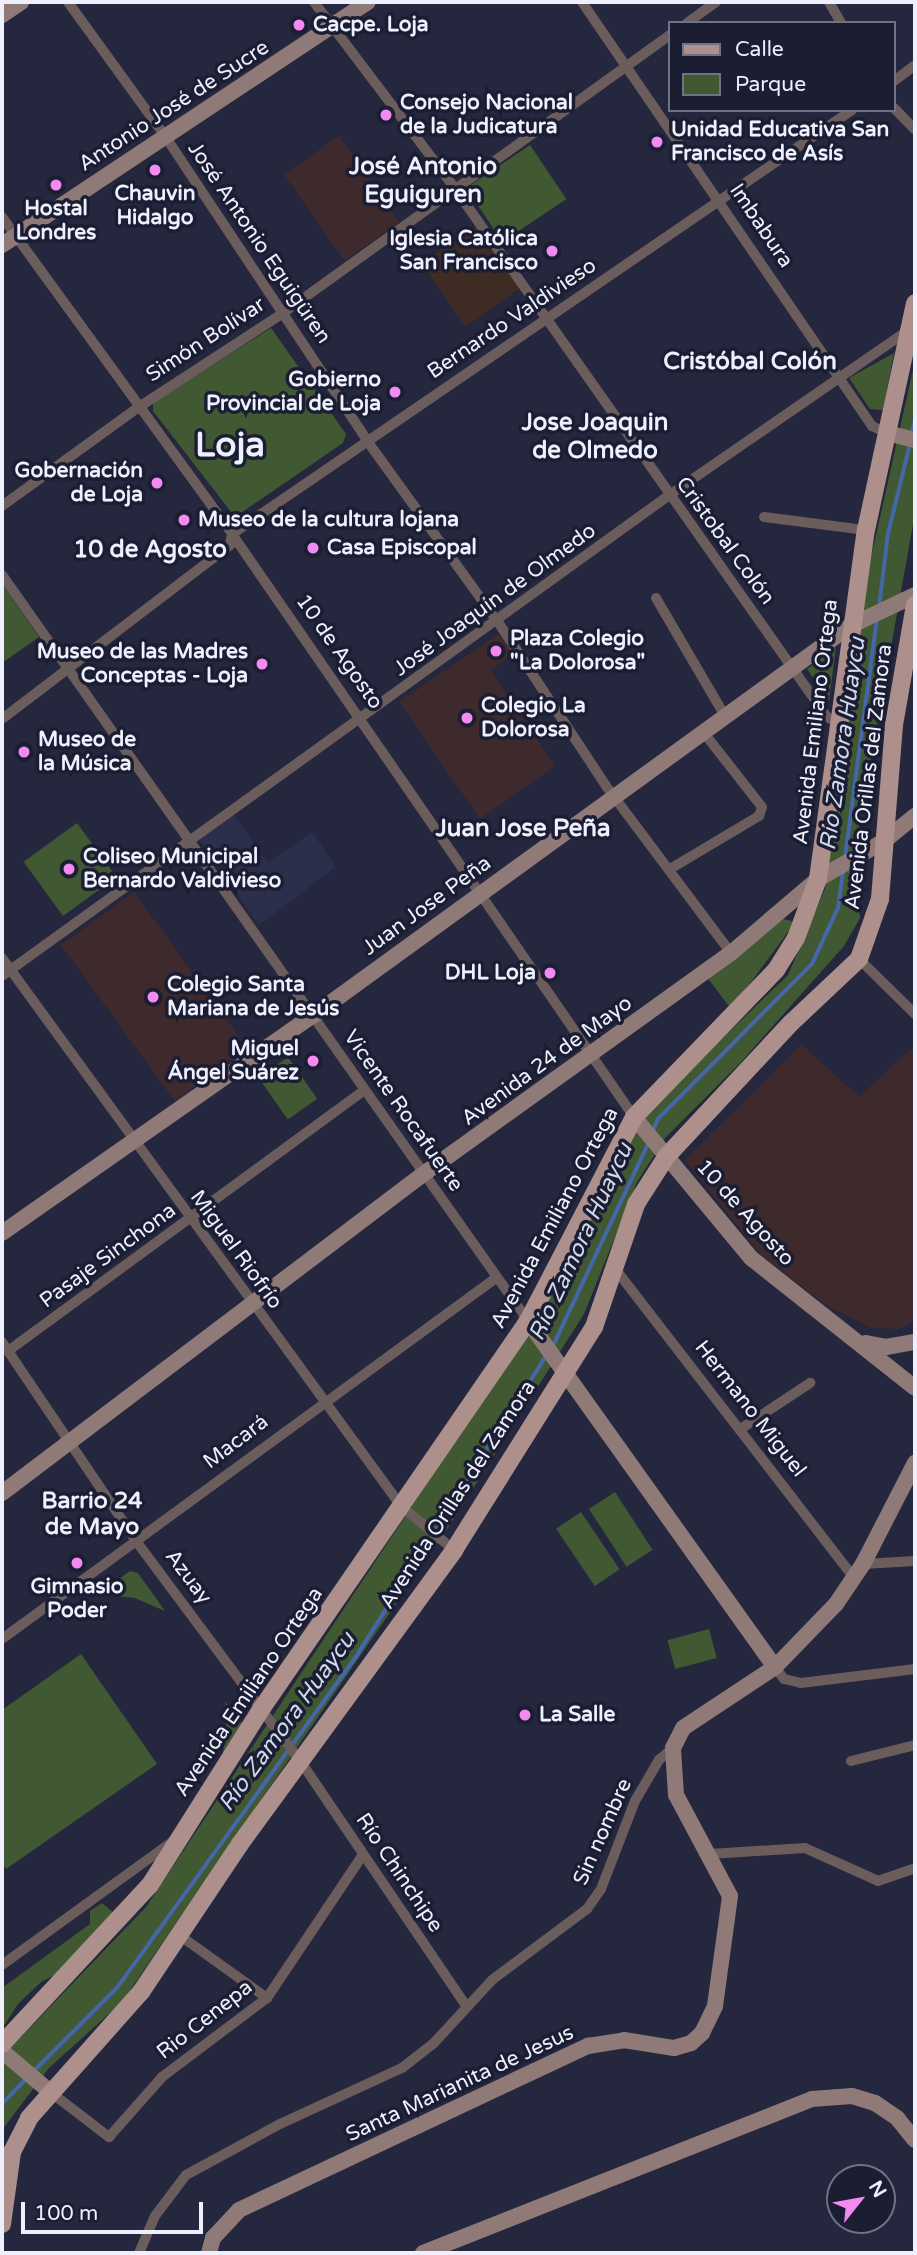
<!DOCTYPE html>
<html>
<head>
<meta charset="utf-8">
<style>
	body { margin:0 }
	#map { position:relative; width:917px; height:2255px; overflow:hidden; background:#24273e; font-family:"Varela Round",sans-serif }
	div>[style] { position:absolute }
	[style*='--x'] { left:calc(var(--x)*1px); top:calc(var(--y)*1px); width:calc(var(--w)*1px); rotate:calc(var(--a)*1deg) }
	.built>* { inset:0; background:#2c2f4c }
	.education>* { inset:0; background:#3e2a2c; transform-origin:0 0 }
	.medical>* { inset:0; background:#3e2c24; transform-origin:0 0 }
	.green>* { inset:0; background:#415932; transform-origin:0 0 }
	.stream>* { height:3.5px; margin:-1.75px; padding:0 1.75px; transform-origin:1.75px; border-radius:1.75px; background:#4567a9 }
	.street>* { height:10px; margin:-5px; padding:0 5px; transform-origin:5px; border-radius:5px; background:#6b5d5b }
	.secondary>* { height:16px; margin:-8px; padding:0 8px; transform-origin:8px; border-radius:8px; background:#907a77 }
	.primary>* { height:18px; margin:-9px; padding:0 9px; transform-origin:9px; border-radius:9px; background:#ad908c }
	.dots>* { width:19px; height:19px; translate:-50% -50%; box-sizing:border-box; border:4px solid #1b1d33; border-radius:50% }
	span { translate:-50% -50%; white-space:nowrap; text-align:center; line-height:1.15; -webkit-text-stroke:7px #1b1d33; paint-order:stroke }
	.poi-label { font-size:21px; color:#eef0fd; font-weight:700 }
	.left { translate:0 -50%; text-align:left }
	.right { translate:-100% -50%; text-align:right }
	.street-label { font-size:21px; color:#eef0fd }
	.water-label { font-size:23px; color:#cfd9ec; font-style:italic }
	.neighbourhood-label { font-size:23px; color:#eef0fd; font-weight:700 }
	.quarter-label { font-size:24px; color:#eef0fd; font-weight:700 }
	.town-label { font-size:35px; color:#eef0fd; font-weight:700 }
	.frame { position:absolute; inset:0; border:4px solid #eef0fd; pointer-events:none }
	.legend { position:absolute; left:668px; top:21px; width:228px; height:91px; box-sizing:border-box; background:#1b1d33; border:2px solid #6f7184; margin:0; padding:9px 12px; list-style:none; font-size:21px; color:#eef0fd }
	.legend li { display:flex; align-items:center; gap:14px; height:35px }
	.legend b { width:35px; border:2px solid #6f7184 }
	.north { position:absolute; left:826px; top:2164px; width:70px; height:70px; box-sizing:border-box; background:#1b1d33; border:2px solid #6f7184; border-radius:50%; rotate:59deg; font-size:19px; font-weight:700; line-height:28px; text-align:center; color:#eef0fd }
	.north::after { content:''; display:block; margin:auto; width:24px; height:32px; background:#f38af2; clip-path:polygon(50% 0,100% 100%,50% 72%,0 100%) }
	.scale { position:absolute; left:21px; top:2202px; width:182px; height:32px; box-sizing:border-box; border:4px solid #eef0fd; border-top:0; padding-left:9px; font-size:21px; line-height:24px; white-space:nowrap; color:#eef0fd; -webkit-text-stroke:5px #1b1d33; paint-order:stroke }
</style>
</head>
<body>
<div id="map">
	<div class="built">
		<i style="clip-path:polygon(234px 815px,268px 863px,312px 832px,336px 867px,259px 925px,199px 839px)"></i>
	</div>
	<div class="education">
		<i style="left:339px;top:136px;width:105px;height:67px;rotate:55deg"></i>
		<i style="clip-path:polygon(500px 633px,514px 653px,491px 670px,555px 766px,480px 819px,399px 702px)"></i>
		<i style="left:134px;top:892px;width:193px;height:90px;rotate:54deg"></i>
		<i style="clip-path:polygon(801px 1044px,859px 1097px,915px 1045px,915px 1322px,898px 1329px,871px 1328px,826px 1305px,760px 1254px,685px 1160px)"></i>
	</div>
	<div class="medical">
		<i style="left:478px;top:224px;width:77px;height:69px;rotate:55deg"></i>
	</div>
	<div class="green">
		<i style="left:530px;top:145px;width:65px;height:77px;rotate:56deg"></i>
		<i style="clip-path:polygon(271px 328px,346px 434px,343px 443px,235px 517px,153px 411px,153px 403px)"></i>
		<i style="clip-path:polygon(894px 353px,883px 410px,870px 409px,849px 378px)"></i>
		<i style="clip-path:polygon(915px 361px,915px 513px,855px 848px,860px 918px,844px 946px,741px 1062px,666px 1137px,637px 1182px,584px 1314px,446px 1531px,122px 2002px,49px 2068px,2px 2130px,2px 2057px,146px 1907px,495px 1381px,568px 1264px,613px 1162px,647px 1111px,788px 975px,825px 889px,870px 562px)"></i>
		<i style="clip-path:polygon(2px 584px,39px 637px,2px 663px)"></i>
		<i style="clip-path:polygon(836px 647px,829px 701px,807px 669px)"></i>
		<i style="left:77px;top:823px;width:67px;height:66px;rotate:54deg"></i>
		<i style="clip-path:polygon(783px 919px,792px 921px,791px 928px,731px 1009px,706px 976px)"></i>
		<i style="left:288px;top:1057px;width:51px;height:36px;rotate:55deg"></i>
		<i style="left:615px;top:1492px;width:69px;height:31px;rotate:57deg"></i>
		<i style="left:581px;top:1512px;width:69px;height:30px;rotate:56deg"></i>
		<i style="clip-path:polygon(130px 1571px,138px 1573px,165px 1611px,135px 1598px,105px 1595px,103px 1591px)"></i>
		<i style="left:709px;top:1629px;width:30px;height:43px;rotate:75deg"></i>
		<i style="clip-path:polygon(81px 1654px,157px 1764px,6px 1869px,2px 1862px,2px 1710px)"></i>
		<i style="clip-path:polygon(225px 1701px,244px 1727px,223px 1754px,227px 1712px)"></i>
		<i style="clip-path:polygon(102px 1903px,115px 1914px,60px 1972px,41px 1982px,18px 2004px,2px 2029px,2px 1988px,90px 1924px,90px 1911px)"></i>
	</div>
	<div class="stream">
		<i style="--x:912;--y:433;--w:13;--a:-77"></i>
		<i style="--x:879;--y:608;--w:75;--a:-83.1"></i>
		<i style="--x:888;--y:534;--w:93;--a:-76.3"></i>
		<i style="--x:845;--y:858;--w:241;--a:-82.4"></i>
		<i style="--x:652;--y:1133;--w:15;--a:-67"></i>
		<i style="--x:658;--y:1119;--w:218;--a:-45.2"></i>
		<i style="--x:812;--y:964;--w:62;--a:-65.1"></i>
		<i style="--x:838;--y:908;--w:36;--a:-82"></i>
		<i style="--x:553;--y:1346;--w:223;--a:-64.8"></i>
		<i style="--x:33;--y:2072;--w:119;--a:-45"></i>
		<i style="--x:117;--y:1988;--w:414;--a:-54.2"></i>
		<i style="--x:359;--y:1652;--w:352;--a:-57.7"></i>
		<i style="--x:2;--y:2104;--w:36;--a:-46"></i>
	</div>
	<div class="street">
		<i style="--x:68;--y:2;--w:165;--a:54.1"></i>
		<i style="--x:165;--y:136;--w:367;--a:56.4"></i>
		<i style="--x:368;--y:442;--w:222;--a:54.2"></i>
		<i style="--x:498;--y:622;--w:196;--a:56.6"></i>
		<i style="--x:606;--y:786;--w:209;--a:53.2"></i>
		<i style="--x:314;--y:2;--w:236;--a:52.9"></i>
		<i style="--x:456;--y:190;--w:644;--a:54.86"></i>
		<i style="--x:827;--y:717;--w:13;--a:27"></i>
		<i style="--x:582;--y:2;--w:514;--a:55.63"></i>
		<i style="--x:872;--y:426;--w:17;--a:25"></i>
		<i style="--x:829;--y:2;--w:24;--a:60"></i>
		<i style="--x:687;--y:23;--w:36;--a:-36"></i>
		<i style="--x:894;--y:81;--w:26;--a:-37"></i>
		<i style="--x:894;--y:108;--w:30;--a:46"></i>
		<i style="--x:2;--y:217;--w:392;--a:54"></i>
		<i style="--x:232;--y:534;--w:708;--a:55.41"></i>
		<i style="--x:2;--y:506;--w:169;--a:-35.9"></i>
		<i style="--x:139;--y:407;--w:172;--a:-33.1"></i>
		<i style="--x:283;--y:313;--w:477;--a:-35.7"></i>
		<i style="--x:764;--y:517;--w:103;--a:7.3"></i>
		<i style="--x:2;--y:575;--w:913;--a:54.81"></i>
		<i style="--x:656;--y:598;--w:137;--a:59.7"></i>
		<i style="--x:2;--y:719;--w:287;--a:-37.3"></i>
		<i style="--x:230;--y:545;--w:11;--a:-80"></i>
		<i style="--x:232;--y:534;--w:751;--a:-34.37"></i>
		<i style="--x:670;--y:869;--w:104;--a:-30.8"></i>
		<i style="--x:759;--y:816;--w:9;--a:-72"></i>
		<i style="--x:762;--y:807;--w:94;--a:-128.1"></i>
		<i style="--x:2;--y:958;--w:678;--a:53.94"></i>
		<i style="--x:401;--y:1506;--w:69;--a:39.7"></i>
		<i style="--x:859;--y:959;--w:78;--a:44.5"></i>
		<i style="--x:2;--y:976;--w:821;--a:-35.78"></i>
		<i style="--x:668;--y:496;--w:293;--a:-34.6"></i>
		<i style="--x:613;--y:1266;--w:394;--a:52.3"></i>
		<i style="--x:2;--y:1342;--w:240;--a:56"></i>
		<i style="--x:136;--y:1541;--w:276;--a:53.3"></i>
		<i style="--x:301;--y:1762;--w:295;--a:55.9"></i>
		<i style="--x:8;--y:1351;--w:441;--a:-36.2"></i>
		<i style="--x:742;--y:1428;--w:82;--a:-33.5"></i>
		<i style="--x:863;--y:1564;--w:52;--a:-3.3"></i>
		<i style="--x:2;--y:1639;--w:612;--a:-36.16"></i>
		<i style="--x:775;--y:1667;--w:15;--a:53"></i>
		<i style="--x:784;--y:1679;--w:17;--a:13"></i>
		<i style="--x:801;--y:1683;--w:115;--a:-7"></i>
		<i style="--x:851;--y:1761;--w:66;--a:-14"></i>
		<i style="--x:710;--y:1854;--w:95;--a:-3.6"></i>
		<i style="--x:805;--y:1848;--w:80;--a:24.3"></i>
		<i style="--x:878;--y:1881;--w:39;--a:-19"></i>
		<i style="--x:182;--y:1937;--w:105;--a:35.7"></i>
		<i style="--x:2;--y:1965;--w:211;--a:-35.9"></i>
		<i style="--x:49;--y:2091;--w:76;--a:37.5"></i>
		<i style="--x:109;--y:2137;--w:80;--a:-48.5"></i>
		<i style="--x:162;--y:2077;--w:131;--a:-37"></i>
		<i style="--x:267;--y:1998;--w:171;--a:-56.2"></i>
		<i style="--x:139;--y:2253;--w:40;--a:-66.6"></i>
		<i style="--x:155;--y:2216;--w:51;--a:-52.9"></i>
		<i style="--x:186;--y:2175;--w:107;--a:-28.5"></i>
		<i style="--x:280;--y:2124;--w:134;--a:-24.7"></i>
		<i style="--x:402;--y:2068;--w:39;--a:-38"></i>
		<i style="--x:433;--y:2044;--w:87;--a:-47.3"></i>
		<i style="--x:492;--y:1980;--w:119;--a:-36.8"></i>
		<i style="--x:587;--y:1909;--w:24;--a:-55"></i>
		<i style="--x:601;--y:1889;--w:94;--a:-68.9"></i>
		<i style="--x:635;--y:1801;--w:48;--a:-59.7"></i>
		<i style="--x:659;--y:1760;--w:18;--a:-41"></i>
	</div>
	<div class="secondary">
		<i style="--x:2;--y:15;--w:23;--a:-34"></i>
		<i style="--x:2;--y:245;--w:439;--a:-33.6"></i>
		<i style="--x:887;--y:433;--w:29;--a:14"></i>
		<i style="--x:634;--y:1117;--w:183;--a:50.3"></i>
		<i style="--x:751;--y:1258;--w:209;--a:38.4"></i>
		<i style="--x:2;--y:1233;--w:377;--a:-35"></i>
		<i style="--x:311;--y:1017;--w:666;--a:-35.96"></i>
		<i style="--x:850;--y:626;--w:72;--a:-25.5"></i>
		<i style="--x:528;--y:1321;--w:425;--a:54.5"></i>
		<i style="--x:866;--y:1343;--w:20;--a:11"></i>
		<i style="--x:886;--y:1347;--w:29;--a:-10"></i>
		<i style="--x:2;--y:1493;--w:527;--a:-37.13"></i>
		<i style="--x:422;--y:1175;--w:380;--a:-35.7"></i>
		<i style="--x:731;--y:953;--w:114;--a:-40.4"></i>
		<i style="--x:818;--y:879;--w:76;--a:-29.9"></i>
		<i style="--x:884;--y:841;--w:40;--a:-39"></i>
		<i style="--x:2;--y:2051;--w:62;--a:40.4"></i>
		<i style="--x:209;--y:2253;--w:16;--a:-75"></i>
		<i style="--x:213;--y:2238;--w:38;--a:-47"></i>
		<i style="--x:239;--y:2210;--w:386;--a:-25.2"></i>
		<i style="--x:588;--y:2046;--w:36;--a:-9"></i>
		<i style="--x:624;--y:2040;--w:51;--a:9.1"></i>
		<i style="--x:674;--y:2048;--w:18;--a:-16"></i>
		<i style="--x:691;--y:2043;--w:15;--a:-42"></i>
		<i style="--x:702;--y:2033;--w:30;--a:-64"></i>
		<i style="--x:715;--y:2006;--w:111;--a:-82.2"></i>
		<i style="--x:730;--y:1896;--w:115;--a:-118.1"></i>
		<i style="--x:676;--y:1795;--w:47;--a:-93.7"></i>
		<i style="--x:673;--y:1748;--w:22;--a:-63"></i>
		<i style="--x:683;--y:1728;--w:110;--a:-33.5"></i>
		<i style="--x:775;--y:1667;--w:88;--a:-45.9"></i>
		<i style="--x:836;--y:1604;--w:48;--a:-56"></i>
		<i style="--x:863;--y:1564;--w:114;--a:-62.8"></i>
		<i style="--x:423;--y:2253;--w:418;--a:-21.6"></i>
		<i style="--x:812;--y:2099;--w:40;--a:-4.3"></i>
		<i style="--x:852;--y:2096;--w:24;--a:17"></i>
		<i style="--x:875;--y:2103;--w:27;--a:34"></i>
		<i style="--x:897;--y:2118;--w:28;--a:51"></i>
	</div>
	<div class="primary">
		<i style="--x:2;--y:2044;--w:217;--a:-47.1"></i>
		<i style="--x:150;--y:1885;--w:209;--a:-57.7"></i>
		<i style="--x:262;--y:1708;--w:470;--a:-55.5"></i>
		<i style="--x:528;--y:1321;--w:230;--a:-62.5"></i>
		<i style="--x:634;--y:1117;--w:204;--a:-46"></i>
		<i style="--x:776;--y:970;--w:38;--a:-58"></i>
		<i style="--x:796;--y:938;--w:63;--a:-69.6"></i>
		<i style="--x:818;--y:879;--w:352;--a:-82.2"></i>
		<i style="--x:866;--y:530;--w:232;--a:-77.8"></i>
		<i style="--x:2;--y:2224;--w:73;--a:-82.1"></i>
		<i style="--x:12;--y:2152;--w:38;--a:-63"></i>
		<i style="--x:29;--y:2118;--w:169;--a:-48.4"></i>
		<i style="--x:141;--y:1992;--w:178;--a:-56.2"></i>
		<i style="--x:240;--y:1844;--w:364;--a:-53.9"></i>
		<i style="--x:454;--y:1550;--w:263;--a:-57.9"></i>
		<i style="--x:594;--y:1327;--w:130;--a:-71.1"></i>
		<i style="--x:636;--y:1204;--w:56;--a:-57.4"></i>
		<i style="--x:666;--y:1157;--w:183;--a:-47"></i>
		<i style="--x:791;--y:1023;--w:93;--a:-43.3"></i>
		<i style="--x:859;--y:959;--w:64;--a:-70.7"></i>
		<i style="--x:880;--y:899;--w:175;--a:-85.4"></i>
		<i style="--x:894;--y:725;--w:122;--a:-80.1"></i>
	</div>
	<div class="dots">
		<i style="left:299px;top:25px;background:#f38af2"></i>
		<i style="left:386px;top:115px;background:#f38af2"></i>
		<i style="left:657px;top:142px;background:#f38af2"></i>
		<i style="left:155px;top:170px;background:#f38af2"></i>
		<i style="left:56px;top:185px;background:#f38af2"></i>
		<i style="left:552px;top:251px;background:#f38af2"></i>
		<i style="left:395px;top:392px;background:#f38af2"></i>
		<i style="left:157px;top:483px;background:#f38af2"></i>
		<i style="left:184px;top:520px;background:#f38af2"></i>
		<i style="left:313px;top:548px;background:#f38af2"></i>
		<i style="left:496px;top:651px;background:#f38af2"></i>
		<i style="left:262px;top:664px;background:#f38af2"></i>
		<i style="left:467px;top:718px;background:#f38af2"></i>
		<i style="left:24px;top:752px;background:#f38af2"></i>
		<i style="left:69px;top:869px;background:#f38af2"></i>
		<i style="left:550px;top:973px;background:#f38af2"></i>
		<i style="left:153px;top:997px;background:#f38af2"></i>
		<i style="left:313px;top:1061px;background:#f38af2"></i>
		<i style="left:77px;top:1563px;background:#f38af2"></i>
		<i style="left:525px;top:1715px;background:#f38af2"></i>
	</div>
	<div class="poi-label">
		<span class="left" style="left:313px;top:25px">Cacpe. Loja</span>
		<span class="left" style="left:400px;top:115px">Consejo Nacional<br>de la Judicatura</span>
		<span class="left" style="left:671px;top:142px">Unidad Educativa San<br>Francisco de Asís</span>
		<span style="left:155px;top:206px">Chauvin<br>Hidalgo</span>
		<span style="left:56px;top:221px">Hostal<br>Londres</span>
		<span class="right" style="left:538px;top:251px">Iglesia Católica<br>San Francisco</span>
		<span class="right" style="left:381px;top:392px">Gobierno<br>Provincial de Loja</span>
		<span class="right" style="left:143px;top:483px">Gobernación<br>de Loja</span>
		<span class="left" style="left:198px;top:520px">Museo de la cultura lojana</span>
		<span class="left" style="left:327px;top:548px">Casa Episcopal</span>
		<span class="left" style="left:510px;top:651px">Plaza Colegio<br>"La Dolorosa"</span>
		<span class="right" style="left:248px;top:664px">Museo de las Madres<br>Conceptas - Loja</span>
		<span class="left" style="left:481px;top:718px">Colegio La<br>Dolorosa</span>
		<span class="left" style="left:38px;top:752px">Museo de<br>la Música</span>
		<span class="left" style="left:83px;top:869px">Coliseo Municipal<br>Bernardo Valdivieso</span>
		<span class="right" style="left:536px;top:973px">DHL Loja</span>
		<span class="left" style="left:167px;top:997px">Colegio Santa<br>Mariana de Jesús</span>
		<span class="right" style="left:299px;top:1061px">Miguel<br>Ángel Suárez</span>
		<span style="left:77px;top:1599px">Gimnasio<br>Poder</span>
		<span class="left" style="left:539px;top:1715px">La Salle</span>
	</div>
	<div class="street-label">
		<span style="left:174px;top:106px;rotate:-33deg">Antonio José de Sucre</span>
		<span style="left:761px;top:226px;rotate:56deg">Imbabura</span>
		<span style="left:259px;top:243px;rotate:56deg">José Antonio Eguigüren</span>
		<span style="left:512px;top:319px;rotate:-34deg">Bernardo Valdivieso</span>
		<span style="left:206px;top:340px;rotate:-33deg">Simón Bolívar</span>
		<span style="left:725px;top:541px;rotate:54deg">Cristobal Colón</span>
		<span style="left:495px;top:600px;rotate:-36deg">José Joaquín de Olmedo</span>
		<span style="left:339px;top:652px;rotate:55deg">10 de Agosto</span>
		<span style="left:816px;top:722px;rotate:-83deg">Avenida Emiliano Ortega</span>
		<span style="left:869px;top:777px;rotate:-83deg">Avenida Orillas del Zamora</span>
		<span style="left:427px;top:906px;rotate:-36deg">Juan Jose Peña</span>
		<span style="left:547px;top:1061px;rotate:-36deg">Avenida 24 de Mayo</span>
		<span style="left:403px;top:1111px;rotate:55deg">Vicente Rocafuerte</span>
		<span style="left:745px;top:1213px;rotate:48deg">10 de Agosto</span>
		<span style="left:555px;top:1218px;rotate:-62deg">Avenida Emiliano Ortega</span>
		<span style="left:236px;top:1250px;rotate:54deg">Miguel Riofrío</span>
		<span style="left:108px;top:1256px;rotate:-36deg">Pasaje Sinchona</span>
		<span style="left:750px;top:1409px;rotate:52deg">Hermano Miguel</span>
		<span style="left:236px;top:1442px;rotate:-37deg">Macará</span>
		<span style="left:458px;top:1495px;rotate:-57deg">Avenida Orillas del Zamora</span>
		<span style="left:188px;top:1577px;rotate:53deg">Azuay</span>
		<span style="left:249px;top:1692px;rotate:-56deg">Avenida Emiliano Ortega</span>
		<span style="left:603px;top:1832px;rotate:-66deg">Sin nombre</span>
		<span style="left:399px;top:1873px;rotate:56deg">Río Chinchipe</span>
		<span style="left:205px;top:2020px;rotate:-38deg">Rio Cenepa</span>
		<span style="left:460px;top:2084px;rotate:-25deg">Santa Marianita de Jesus</span>
	</div>
	<div class="water-label">
		<span style="left:843px;top:744px;rotate:-82deg">Río Zamora Huaycu</span>
		<span style="left:581px;top:1242px;rotate:-65deg">Río Zamora Huaycu</span>
		<span style="left:287px;top:1722px;rotate:-54deg">Río Zamora Huaycu</span>
	</div>
	<div class="neighbourhood-label">
		<span style="left:92px;top:1514px">Barrio 24<br>de Mayo</span>
	</div>
	<div class="quarter-label">
		<span style="left:423px;top:181px">José Antonio<br>Eguiguren</span>
		<span style="left:750px;top:362px">Cristóbal Colón</span>
		<span style="left:595px;top:437px">Jose Joaquin<br>de Olmedo</span>
		<span style="left:150px;top:550px">10 de Agosto</span>
		<span style="left:523px;top:829px">Juan Jose Peña</span>
	</div>
	<div class="town-label">
		<span style="left:230px;top:445px">Loja</span>
	</div>
	<div class="frame"></div>
	<ul class="legend">
	<li><b style="height:9px;background:#ad908c"></b>Calle</li>
	<li><b style="height:19px;background:#415932"></b>Parque</li>
	</ul>
	<div class="north">N</div>
	<div class="scale">100 m</div>
</div>
</body>
</html>
